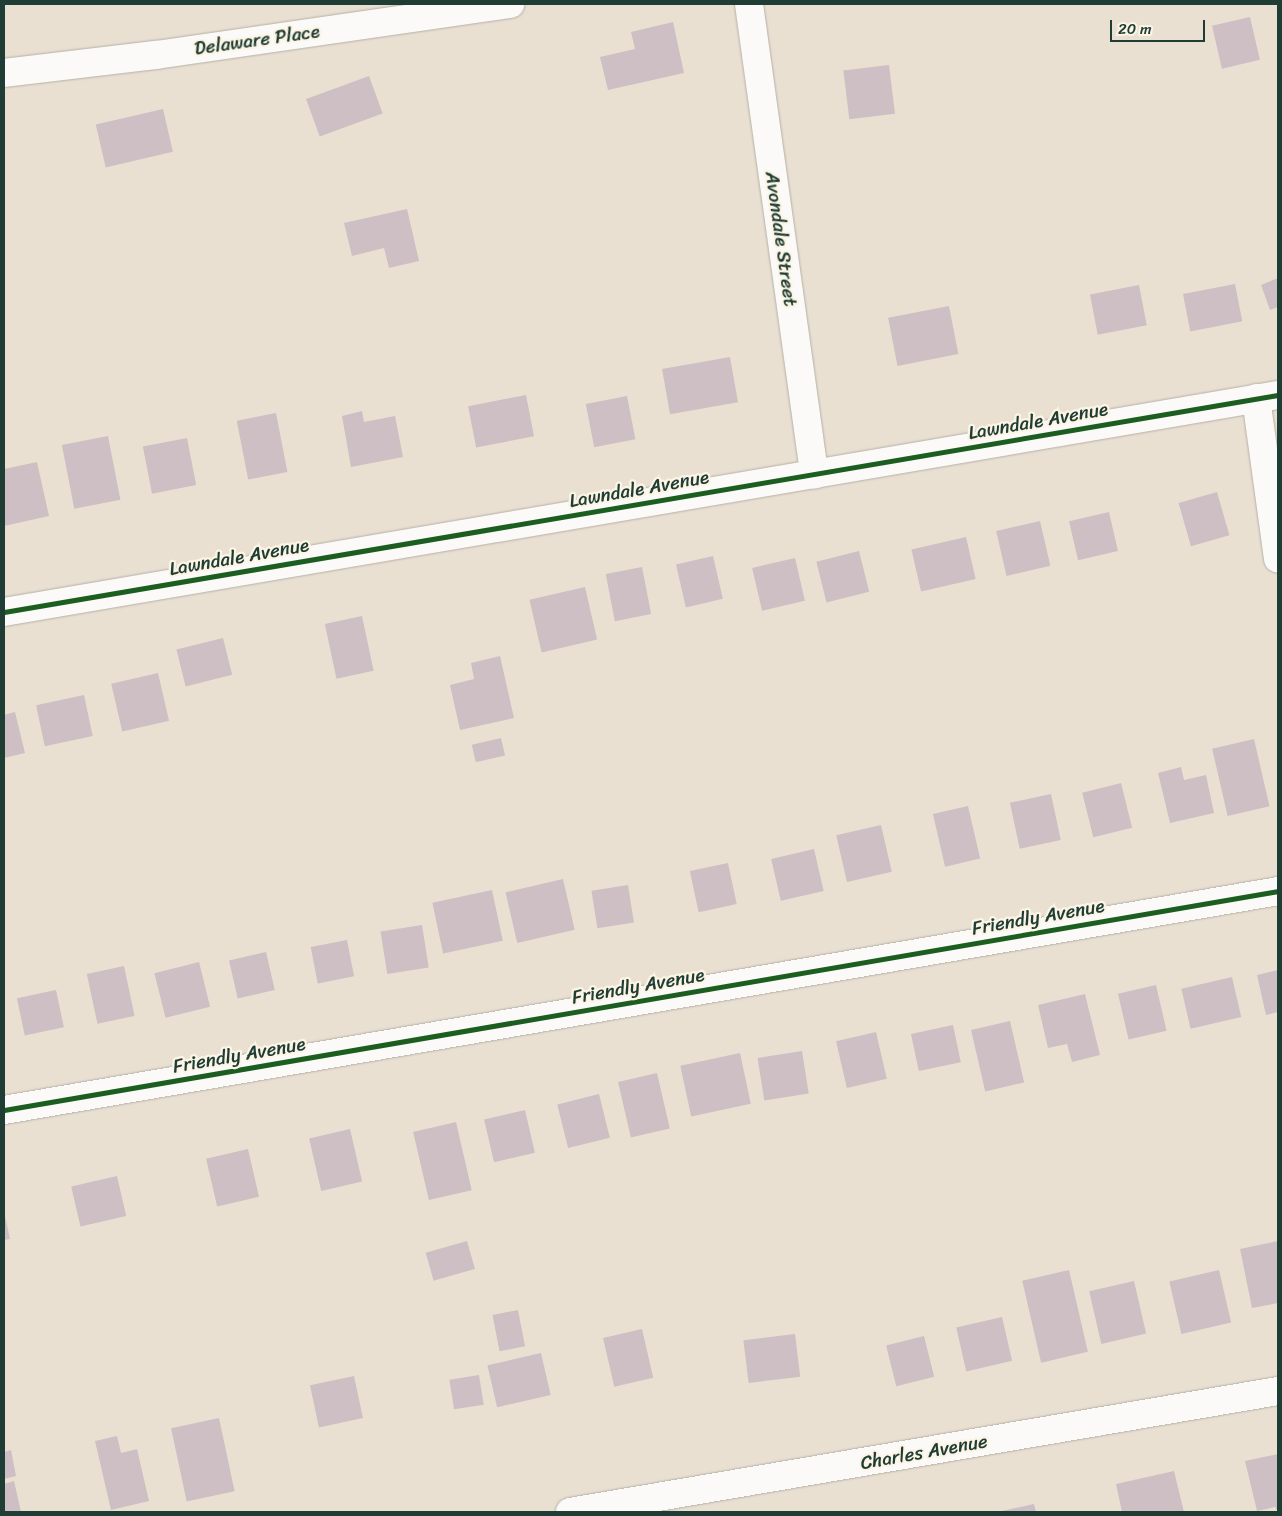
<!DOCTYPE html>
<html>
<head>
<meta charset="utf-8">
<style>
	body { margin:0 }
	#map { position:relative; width:1282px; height:1516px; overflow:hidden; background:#eae0d2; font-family:Sriracha,sans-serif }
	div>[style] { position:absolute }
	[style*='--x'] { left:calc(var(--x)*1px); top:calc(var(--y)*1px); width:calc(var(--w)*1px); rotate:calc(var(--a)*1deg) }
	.building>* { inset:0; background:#cdbfc3; transform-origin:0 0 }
	.roads { filter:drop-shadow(0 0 1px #b4b1a7) drop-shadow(0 0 1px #b4b1a7) }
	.minor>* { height:28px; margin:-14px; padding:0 14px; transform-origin:14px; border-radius:14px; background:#fcfaf8 }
	.cycleway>* { height:5px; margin:-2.5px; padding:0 2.5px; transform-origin:2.5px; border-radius:2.5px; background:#1b5e20 }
	span { translate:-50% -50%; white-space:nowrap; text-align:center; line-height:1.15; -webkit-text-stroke:4.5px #fcf5e5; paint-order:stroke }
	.street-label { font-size:19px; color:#1f3d34 }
	.frame { position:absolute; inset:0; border:5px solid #1f3d34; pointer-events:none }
	.scale { position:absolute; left:1110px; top:20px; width:95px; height:22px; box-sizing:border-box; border:2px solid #1f3d34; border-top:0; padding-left:6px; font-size:15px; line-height:18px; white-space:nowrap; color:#1f3d34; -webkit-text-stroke:4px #fcf5e5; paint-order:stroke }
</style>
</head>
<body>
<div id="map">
	<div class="building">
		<i style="left:1250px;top:17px;width:44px;height:39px;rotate:77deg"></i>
		<i style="clip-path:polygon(673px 22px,684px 73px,608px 90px,600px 57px,635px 49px,631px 32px)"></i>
		<i style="left:889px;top:65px;width:49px;height:46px;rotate:83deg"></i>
		<i style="left:369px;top:76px;width:40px;height:67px;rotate:70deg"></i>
		<i style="left:163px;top:109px;width:44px;height:69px;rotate:77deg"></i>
		<i style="clip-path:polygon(407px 209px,419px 261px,389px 268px,384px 248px,352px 256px,344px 223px)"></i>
		<i style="clip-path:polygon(1278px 278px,1278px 307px,1270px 310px,1261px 285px)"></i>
		<i style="left:1235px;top:284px;width:38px;height:53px;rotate:79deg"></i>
		<i style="left:1139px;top:285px;width:41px;height:50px;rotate:79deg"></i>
		<i style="left:949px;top:306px;width:49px;height:62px;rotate:79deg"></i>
		<i style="left:730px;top:357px;width:46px;height:69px;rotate:80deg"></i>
		<i style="left:526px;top:395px;width:42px;height:59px;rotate:79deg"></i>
		<i style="left:627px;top:396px;width:44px;height:42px;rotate:79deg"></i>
		<i style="clip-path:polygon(362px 411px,364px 422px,395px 416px,403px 457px,351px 467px,342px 416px)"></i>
		<i style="left:276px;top:413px;width:60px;height:40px;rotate:79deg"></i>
		<i style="left:108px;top:436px;width:65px;height:47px;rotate:79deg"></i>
		<i style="left:187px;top:438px;width:48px;height:45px;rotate:79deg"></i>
		<i style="clip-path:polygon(37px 462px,49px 516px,4px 526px,4px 469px)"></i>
		<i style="left:1217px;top:492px;width:45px;height:40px;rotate:74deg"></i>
		<i style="left:1109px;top:512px;width:40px;height:41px;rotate:77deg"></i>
		<i style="left:1040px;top:521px;width:46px;height:45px;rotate:77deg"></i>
		<i style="left:966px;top:537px;width:43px;height:56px;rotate:77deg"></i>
		<i style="left:859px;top:551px;width:42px;height:44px;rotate:76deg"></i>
		<i style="left:713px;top:556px;width:44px;height:38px;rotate:77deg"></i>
		<i style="left:795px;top:558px;width:44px;height:44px;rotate:77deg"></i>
		<i style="left:642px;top:567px;width:48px;height:37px;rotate:79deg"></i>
		<i style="left:585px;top:587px;width:54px;height:57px;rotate:77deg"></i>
		<i style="left:362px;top:616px;width:56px;height:38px;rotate:78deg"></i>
		<i style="left:223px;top:638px;width:38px;height:48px;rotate:76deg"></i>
		<i style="clip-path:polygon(500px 656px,514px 718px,460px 730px,450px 685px,474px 679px,471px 663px)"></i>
		<i style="left:158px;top:673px;width:49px;height:48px;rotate:77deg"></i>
		<i style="left:84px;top:695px;width:42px;height:49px;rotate:78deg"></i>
		<i style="clip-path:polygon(15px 712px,25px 753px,4px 758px,4px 715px)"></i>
		<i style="left:501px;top:738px;width:18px;height:30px;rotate:77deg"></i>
		<i style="left:1254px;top:739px;width:69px;height:43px;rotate:77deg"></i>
		<i style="clip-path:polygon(1181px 767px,1184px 780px,1206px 775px,1214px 813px,1170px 823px,1158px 773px)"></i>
		<i style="left:1121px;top:783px;width:46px;height:40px;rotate:76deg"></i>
		<i style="left:1051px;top:794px;width:47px;height:42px;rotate:78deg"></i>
		<i style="left:968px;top:806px;width:54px;height:36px;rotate:77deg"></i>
		<i style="left:881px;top:825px;width:48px;height:46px;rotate:77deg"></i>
		<i style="left:814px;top:849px;width:43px;height:44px;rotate:77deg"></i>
		<i style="left:728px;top:863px;width:42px;height:39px;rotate:78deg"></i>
		<i style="left:563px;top:879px;width:52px;height:59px;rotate:77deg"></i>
		<i style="left:628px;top:885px;width:38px;height:37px;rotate:81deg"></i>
		<i style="left:492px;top:890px;width:52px;height:61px;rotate:78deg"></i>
		<i style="left:422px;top:925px;width:43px;height:42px;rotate:81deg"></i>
		<i style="left:347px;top:940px;width:37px;height:37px;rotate:79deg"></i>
		<i style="left:266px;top:952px;width:39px;height:38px;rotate:77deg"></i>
		<i style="left:199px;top:962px;width:46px;height:46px;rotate:76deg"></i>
		<i style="left:124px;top:966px;width:51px;height:38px;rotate:78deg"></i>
		<i style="clip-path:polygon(1278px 970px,1278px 1012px,1266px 1015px,1257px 975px)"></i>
		<i style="left:1232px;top:977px;width:41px;height:52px;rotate:77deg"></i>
		<i style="left:1156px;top:985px;width:47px;height:39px;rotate:77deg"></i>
		<i style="left:56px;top:990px;width:38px;height:40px;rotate:78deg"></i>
		<i style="clip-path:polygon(1085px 994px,1100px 1055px,1072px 1062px,1067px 1044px,1048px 1048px,1038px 1005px)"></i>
		<i style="left:1010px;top:1021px;width:63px;height:40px;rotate:77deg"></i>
		<i style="left:953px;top:1025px;width:38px;height:43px;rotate:78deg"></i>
		<i style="left:876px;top:1032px;width:48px;height:41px;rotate:77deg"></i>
		<i style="left:802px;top:1051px;width:43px;height:45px;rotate:81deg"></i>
		<i style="left:740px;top:1053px;width:52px;height:61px;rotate:78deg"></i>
		<i style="left:657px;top:1073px;width:57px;height:40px;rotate:77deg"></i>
		<i style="left:599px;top:1094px;width:45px;height:43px;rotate:76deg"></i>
		<i style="left:525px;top:1110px;width:44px;height:42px;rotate:77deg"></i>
		<i style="left:456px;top:1122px;width:70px;height:44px;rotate:77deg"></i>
		<i style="left:350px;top:1129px;width:54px;height:42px;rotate:77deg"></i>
		<i style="left:248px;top:1149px;width:49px;height:43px;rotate:77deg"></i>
		<i style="left:117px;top:1176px;width:41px;height:47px;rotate:77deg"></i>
		<i style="clip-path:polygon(5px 1216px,10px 1239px,4px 1240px,4px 1217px)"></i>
		<i style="left:467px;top:1241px;width:29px;height:43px;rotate:74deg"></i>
		<i style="clip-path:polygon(1278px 1241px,1278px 1303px,1252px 1308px,1240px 1249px)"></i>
		<i style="left:1069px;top:1270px;width:84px;height:48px;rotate:77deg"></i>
		<i style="left:1219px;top:1270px;width:54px;height:51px;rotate:77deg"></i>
		<i style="left:1134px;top:1281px;width:54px;height:46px;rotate:77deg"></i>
		<i style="left:518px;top:1310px;width:37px;height:26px;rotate:79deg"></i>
		<i style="left:1002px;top:1317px;width:45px;height:47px;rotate:77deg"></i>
		<i style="left:642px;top:1329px;width:50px;height:40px;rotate:77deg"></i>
		<i style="left:795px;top:1334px;width:43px;height:52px;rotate:83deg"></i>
		<i style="left:924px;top:1336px;width:42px;height:39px;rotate:76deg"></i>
		<i style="left:541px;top:1353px;width:43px;height:55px;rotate:77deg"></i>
		<i style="left:479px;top:1375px;width:30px;height:30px;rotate:81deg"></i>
		<i style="left:354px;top:1376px;width:43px;height:45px;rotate:78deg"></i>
		<i style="left:219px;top:1418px;width:75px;height:49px;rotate:78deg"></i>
		<i style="clip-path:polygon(117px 1436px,121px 1453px,137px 1449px,149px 1501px,111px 1510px,95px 1441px)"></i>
		<i style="clip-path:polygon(11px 1450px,16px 1476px,4px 1479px,4px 1452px)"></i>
		<i style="clip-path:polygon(1278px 1454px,1278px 1512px,1275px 1507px,1257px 1511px,1245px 1461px)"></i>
		<i style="clip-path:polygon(1174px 1471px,1184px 1512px,1122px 1512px,1116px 1484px)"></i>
		<i style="clip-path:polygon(14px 1481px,21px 1512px,4px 1512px,4px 1484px)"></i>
		<i style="clip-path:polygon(1034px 1504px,1036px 1512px,1002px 1512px,1002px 1511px)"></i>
	</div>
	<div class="roads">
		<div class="minor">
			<i style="--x:749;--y:4;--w:475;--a:82.1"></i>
			<i style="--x:4;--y:73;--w:153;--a:-6.8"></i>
			<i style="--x:156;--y:55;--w:358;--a:-8.2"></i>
			<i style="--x:1256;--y:398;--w:162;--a:82.2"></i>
			<i style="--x:4;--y:612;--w:1292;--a:-9.67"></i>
			<i style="--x:4;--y:1110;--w:1293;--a:-9.75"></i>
			<i style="--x:570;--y:1512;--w:718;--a:-9.7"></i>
		</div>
	</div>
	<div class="cycleway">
		<i style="--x:4;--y:612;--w:1292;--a:-9.67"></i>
		<i style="--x:4;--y:1110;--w:1293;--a:-9.75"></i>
	</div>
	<div class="street-label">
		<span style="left:257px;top:40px;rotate:-8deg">Delaware Place</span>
		<span style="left:781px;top:239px;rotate:82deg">Avondale Street</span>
		<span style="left:1038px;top:421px;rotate:-10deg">Lawndale Avenue</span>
		<span style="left:639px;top:489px;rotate:-10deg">Lawndale Avenue</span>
		<span style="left:239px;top:557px;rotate:-10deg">Lawndale Avenue</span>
		<span style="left:1038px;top:917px;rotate:-10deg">Friendly Avenue</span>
		<span style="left:638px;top:986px;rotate:-10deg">Friendly Avenue</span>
		<span style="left:239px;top:1055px;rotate:-10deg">Friendly Avenue</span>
		<span style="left:924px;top:1452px;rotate:-10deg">Charles Avenue</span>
	</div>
	<div class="frame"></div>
	<div class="scale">20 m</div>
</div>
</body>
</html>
